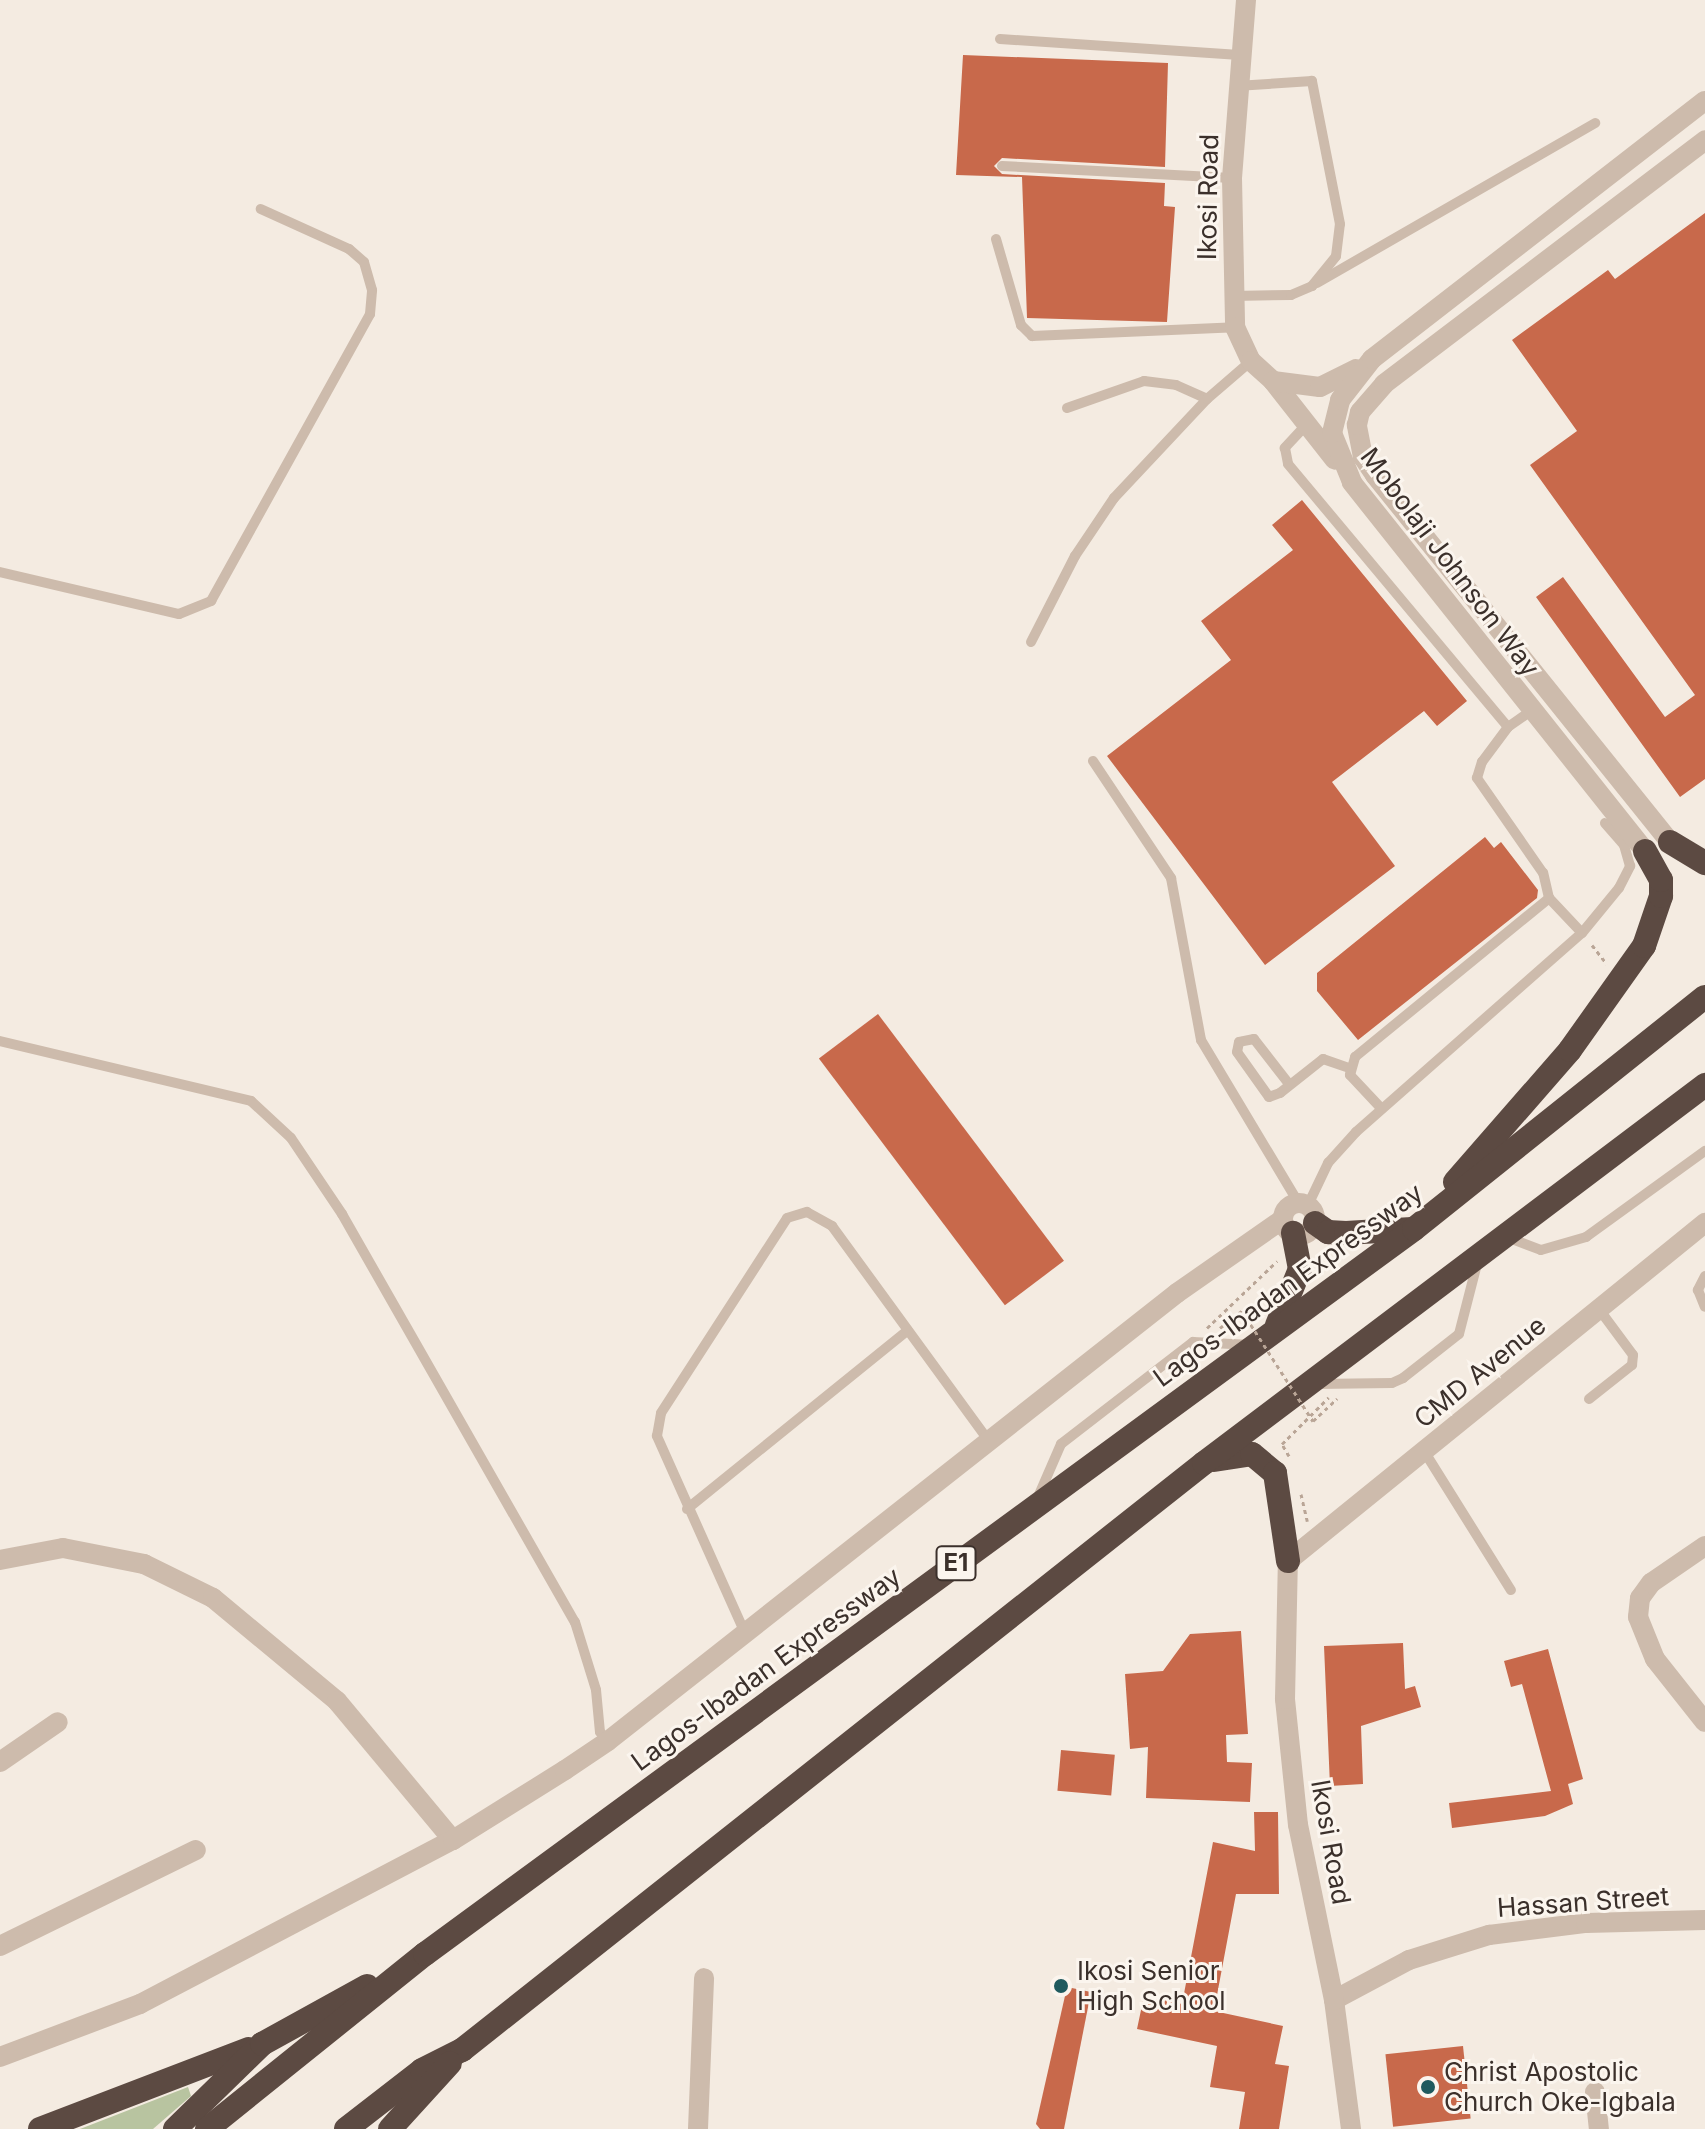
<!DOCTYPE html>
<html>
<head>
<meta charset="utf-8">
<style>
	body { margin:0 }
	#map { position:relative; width:1705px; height:2129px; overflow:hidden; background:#f4ebe1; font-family:Inter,sans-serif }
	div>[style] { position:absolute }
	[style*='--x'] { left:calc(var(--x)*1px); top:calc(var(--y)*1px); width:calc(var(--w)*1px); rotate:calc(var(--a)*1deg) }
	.green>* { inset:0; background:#b8c4a0 }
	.building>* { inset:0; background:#c8694b; transform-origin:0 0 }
	.path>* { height:3px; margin-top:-1.5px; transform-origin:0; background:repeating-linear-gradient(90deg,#b9a596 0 4px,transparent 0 8px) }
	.service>* { height:10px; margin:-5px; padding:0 5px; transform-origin:5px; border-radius:5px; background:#cdbbac }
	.minor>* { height:20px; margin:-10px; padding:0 10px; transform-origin:10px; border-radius:10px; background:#cdbbac }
	.minor>.ring { margin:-10px; padding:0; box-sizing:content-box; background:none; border:20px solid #cdbbac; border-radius:50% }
	.tertiary>* { height:20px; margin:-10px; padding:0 10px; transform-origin:10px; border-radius:10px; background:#cdbbac }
	.motorway>* { height:24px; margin:-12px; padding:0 12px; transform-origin:12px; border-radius:12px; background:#5c4a42 }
	.path-bridge>* { height:3px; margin-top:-1.5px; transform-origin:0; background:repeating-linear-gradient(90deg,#b9a596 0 4px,transparent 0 8px) }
	.dots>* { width:22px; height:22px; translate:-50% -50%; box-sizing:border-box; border:4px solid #fbf5ee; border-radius:50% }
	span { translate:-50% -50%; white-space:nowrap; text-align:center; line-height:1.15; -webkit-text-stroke:6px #fbf5ee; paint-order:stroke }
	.shield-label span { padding:2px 6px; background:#fbf5ee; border:2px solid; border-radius:6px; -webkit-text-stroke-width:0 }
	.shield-label { font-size:24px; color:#3b302b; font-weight:700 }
	.street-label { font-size:26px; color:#3b302b }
	.poi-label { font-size:26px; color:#3b302b }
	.left { translate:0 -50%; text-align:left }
</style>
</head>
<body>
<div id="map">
	<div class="green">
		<i style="clip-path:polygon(188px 2087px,191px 2096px,153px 2129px,80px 2129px)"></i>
	</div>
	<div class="building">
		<i style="clip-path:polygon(963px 55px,1168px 63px,1165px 167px,1002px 158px,994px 166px,1002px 174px,1165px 183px,1164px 206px,1175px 207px,1167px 322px,1027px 318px,1022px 177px,956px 175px)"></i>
		<i style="clip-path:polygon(1705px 213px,1705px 779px,1680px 797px,1536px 597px,1563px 577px,1665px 717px,1695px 695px,1530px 465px,1577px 431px,1512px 340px,1608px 270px,1615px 279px)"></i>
		<i style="clip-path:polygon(1302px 500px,1467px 701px,1437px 726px,1424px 711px,1332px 782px,1395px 866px,1265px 965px,1107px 756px,1231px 660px,1201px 621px,1293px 550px,1272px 525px)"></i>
		<i style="clip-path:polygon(1485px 837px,1494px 848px,1501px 842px,1538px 890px,1537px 898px,1358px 1040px,1317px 991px,1317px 973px)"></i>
		<i style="left:878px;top:1014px;width:309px;height:74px;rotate:53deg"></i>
		<i style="clip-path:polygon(1241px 1631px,1248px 1734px,1226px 1735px,1227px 1762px,1252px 1763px,1250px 1802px,1146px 1798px,1148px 1747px,1130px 1749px,1125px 1674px,1163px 1671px,1190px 1634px)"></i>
		<i style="clip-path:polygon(1403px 1643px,1405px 1689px,1415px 1686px,1421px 1707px,1361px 1726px,1363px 1784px,1330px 1786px,1324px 1646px)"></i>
		<i style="clip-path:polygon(1548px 1649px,1583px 1779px,1568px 1784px,1573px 1804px,1545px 1816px,1452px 1828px,1449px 1803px,1551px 1791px,1522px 1684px,1511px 1687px,1504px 1661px)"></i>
		<i style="left:1061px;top:1750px;width:54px;height:41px;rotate:5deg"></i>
		<i style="clip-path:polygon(1254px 1812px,1278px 1812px,1279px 1894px,1236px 1894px,1214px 2011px,1283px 2026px,1275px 2064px,1289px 2066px,1279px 2129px,1239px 2129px,1245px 2092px,1210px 2087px,1217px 2046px,1137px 2029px,1144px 1996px,1182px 2004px,1213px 1842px,1255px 1851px)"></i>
		<i style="clip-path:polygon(1067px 1987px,1091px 1992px,1064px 2129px,1040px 2129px,1036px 2124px)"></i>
		<i style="left:1463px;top:2046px;width:73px;height:78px;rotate:84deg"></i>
	</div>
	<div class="path">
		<i style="--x:1592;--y:945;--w:24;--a:52"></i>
		<i style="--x:1207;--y:1328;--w:97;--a:-43.7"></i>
		<i style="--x:1220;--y:1328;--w:28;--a:-38"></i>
		<i style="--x:1313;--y:1421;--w:33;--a:-43"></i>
		<i style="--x:1289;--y:1456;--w:14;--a:-120"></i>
		<i style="--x:1282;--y:1444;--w:66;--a:-45"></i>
		<i style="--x:1301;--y:1494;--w:28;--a:77"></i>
	</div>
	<div class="service">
		<i style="--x:1000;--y:39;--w:240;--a:3.8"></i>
		<i style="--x:1002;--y:166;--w:230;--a:3"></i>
		<i style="--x:996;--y:239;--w:90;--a:73.8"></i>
		<i style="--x:1021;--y:325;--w:16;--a:45"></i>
		<i style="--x:1032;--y:336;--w:203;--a:-2.5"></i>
		<i style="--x:1317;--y:283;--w:321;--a:-29.9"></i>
		<i style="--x:1232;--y:296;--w:59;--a:-1"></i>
		<i style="--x:1291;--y:295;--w:23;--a:-23"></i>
		<i style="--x:1312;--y:286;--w:38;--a:-51"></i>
		<i style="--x:1336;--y:256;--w:32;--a:-83"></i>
		<i style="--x:1340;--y:224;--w:146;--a:-101.1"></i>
		<i style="--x:1312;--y:81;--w:76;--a:176.2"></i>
		<i style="--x:1067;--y:408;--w:82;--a:-19.3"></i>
		<i style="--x:1144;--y:381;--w:32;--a:7"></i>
		<i style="--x:1176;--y:385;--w:34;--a:24"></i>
		<i style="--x:1307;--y:424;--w:33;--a:133"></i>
		<i style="--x:1285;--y:448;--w:16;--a:79"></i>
		<i style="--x:1288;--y:464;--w:343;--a:50.1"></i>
		<i style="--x:0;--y:572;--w:184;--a:13.2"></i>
		<i style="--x:179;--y:614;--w:35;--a:-22"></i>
		<i style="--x:211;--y:601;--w:328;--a:-61"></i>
		<i style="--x:370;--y:314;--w:24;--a:-85"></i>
		<i style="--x:372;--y:290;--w:29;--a:-106"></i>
		<i style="--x:364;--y:262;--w:20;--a:-139"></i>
		<i style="--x:349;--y:249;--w:97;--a:-155.6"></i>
		<i style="--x:1031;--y:642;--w:97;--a:-62.9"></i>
		<i style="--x:1075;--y:556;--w:70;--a:-56.1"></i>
		<i style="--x:1114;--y:498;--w:136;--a:-46.8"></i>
		<i style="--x:1207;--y:399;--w:58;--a:-40.8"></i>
		<i style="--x:1093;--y:761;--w:141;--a:56.3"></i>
		<i style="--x:1171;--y:878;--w:165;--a:79.5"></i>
		<i style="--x:1201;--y:1040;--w:189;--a:59.1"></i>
		<i style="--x:1549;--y:898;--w:48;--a:46.7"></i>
		<i style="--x:0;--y:1041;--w:258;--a:13.4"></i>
		<i style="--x:251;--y:1101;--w:54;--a:42.8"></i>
		<i style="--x:291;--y:1138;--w:92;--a:56.1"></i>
		<i style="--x:342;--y:1214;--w:470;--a:60.3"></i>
		<i style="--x:575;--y:1622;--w:71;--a:72.8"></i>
		<i style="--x:596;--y:1690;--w:42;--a:84.6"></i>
		<i style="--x:600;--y:1732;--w:12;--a:48"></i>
		<i style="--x:1289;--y:1084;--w:57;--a:-127.9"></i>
		<i style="--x:1254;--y:1039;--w:15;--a:169"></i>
		<i style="--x:1239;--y:1042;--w:10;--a:101"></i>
		<i style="--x:1237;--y:1052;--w:55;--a:54.6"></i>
		<i style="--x:1269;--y:1097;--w:12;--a:-20"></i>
		<i style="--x:1280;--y:1093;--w:55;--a:-38.3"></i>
		<i style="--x:1323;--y:1059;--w:28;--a:19"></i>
		<i style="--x:1380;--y:1107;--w:44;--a:-133.2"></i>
		<i style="--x:1350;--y:1075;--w:19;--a:-74"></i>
		<i style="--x:1355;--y:1057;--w:251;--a:-39.3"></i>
		<i style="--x:1549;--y:898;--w:26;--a:-103"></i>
		<i style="--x:1543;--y:873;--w:116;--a:-124.8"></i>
		<i style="--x:1477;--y:778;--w:17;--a:-73"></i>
		<i style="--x:1482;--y:762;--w:44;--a:-53.4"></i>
		<i style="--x:1508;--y:727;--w:28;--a:-35"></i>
		<i style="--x:1308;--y:1205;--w:47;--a:-64.5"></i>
		<i style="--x:1328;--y:1163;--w:42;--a:-47.9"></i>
		<i style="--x:1356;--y:1132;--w:301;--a:-41.4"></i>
		<i style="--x:1582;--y:933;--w:58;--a:-50.6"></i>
		<i style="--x:1619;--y:888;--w:25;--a:-63"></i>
		<i style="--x:1630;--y:866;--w:22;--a:-106"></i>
		<i style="--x:1624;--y:845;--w:29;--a:-131"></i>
		<i style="--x:1507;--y:1237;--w:36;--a:21"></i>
		<i style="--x:1541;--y:1250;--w:47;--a:-16.1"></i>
		<i style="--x:1586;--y:1237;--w:147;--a:-35.9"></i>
		<i style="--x:1705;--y:1276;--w:16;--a:117"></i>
		<i style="--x:1698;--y:1290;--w:18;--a:68"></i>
		<i style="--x:1316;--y:1384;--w:76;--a:-0.8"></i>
		<i style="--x:1392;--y:1383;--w:12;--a:-24"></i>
		<i style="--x:1403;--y:1378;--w:71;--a:-38.2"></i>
		<i style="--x:1459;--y:1334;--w:76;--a:-75.6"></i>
		<i style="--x:1589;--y:1399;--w:55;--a:-38.3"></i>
		<i style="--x:1632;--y:1365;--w:10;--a:-84"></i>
		<i style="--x:1633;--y:1355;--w:57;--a:-126.5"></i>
		<i style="--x:1424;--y:1451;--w:164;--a:58"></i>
		<i style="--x:1038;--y:1497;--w:58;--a:-66.5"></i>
		<i style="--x:1061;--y:1444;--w:167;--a:-37.7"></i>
		<i style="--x:1193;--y:1342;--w:58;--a:3"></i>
		<i style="--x:687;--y:1509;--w:284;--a:-39"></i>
		<i style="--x:745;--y:1633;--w:216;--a:-114.1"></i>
		<i style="--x:657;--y:1436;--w:23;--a:-80"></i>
		<i style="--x:661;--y:1413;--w:232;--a:-57.1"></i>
		<i style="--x:787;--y:1218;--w:21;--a:-17"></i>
		<i style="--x:807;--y:1212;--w:29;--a:29"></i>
		<i style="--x:832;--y:1226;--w:266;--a:53.9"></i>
	</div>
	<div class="minor">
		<i class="ring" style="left:1283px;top:1203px;width:12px;height:12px"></i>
		<i style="--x:1705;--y:1546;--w:65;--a:145.6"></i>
		<i style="--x:1651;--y:1583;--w:19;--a:126"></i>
		<i style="--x:1640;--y:1598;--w:19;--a:96"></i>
		<i style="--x:1638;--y:1617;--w:45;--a:68"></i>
		<i style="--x:1655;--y:1659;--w:80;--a:51.6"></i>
		<i style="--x:0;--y:1560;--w:64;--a:-10.8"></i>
		<i style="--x:63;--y:1548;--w:83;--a:11.2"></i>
		<i style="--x:144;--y:1564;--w:77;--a:26.2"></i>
		<i style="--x:213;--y:1598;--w:161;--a:39.7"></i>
		<i style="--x:337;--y:1701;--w:181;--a:50.2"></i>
		<i style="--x:0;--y:1762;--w:70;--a:-34.6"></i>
		<i style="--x:0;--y:1946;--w:218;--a:-26.1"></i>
		<i style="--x:1334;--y:2000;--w:85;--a:-28.1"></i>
		<i style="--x:1409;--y:1960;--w:84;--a:-17.4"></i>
		<i style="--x:1489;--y:1935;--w:98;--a:-7.1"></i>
		<i style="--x:1586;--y:1923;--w:119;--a:-1.4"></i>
		<i style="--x:0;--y:2057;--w:150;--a:-20.7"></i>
		<i style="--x:140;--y:2004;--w:353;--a:-27.7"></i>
		<i style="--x:453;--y:1840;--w:132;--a:-32"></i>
		<i style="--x:565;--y:1770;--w:52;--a:-34"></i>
		<i style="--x:608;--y:1741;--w:724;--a:-38.21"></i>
		<i style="--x:1177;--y:1293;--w:129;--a:-34.9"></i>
		<i style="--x:1595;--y:2092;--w:37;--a:84"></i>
		<i style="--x:698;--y:2129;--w:151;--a:-87.7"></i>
	</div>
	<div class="tertiary">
		<i style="--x:1246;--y:0;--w:179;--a:94.5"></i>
		<i style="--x:1232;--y:178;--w:149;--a:88.8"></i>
		<i style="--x:1235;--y:327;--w:38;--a:65"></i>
		<i style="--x:1251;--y:361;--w:30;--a:42"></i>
		<i style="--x:1273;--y:381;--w:100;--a:51.9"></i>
		<i style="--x:1273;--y:381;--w:47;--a:7.3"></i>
		<i style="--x:1320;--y:387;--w:40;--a:-26.6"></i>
		<i style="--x:1670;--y:842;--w:471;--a:-128.8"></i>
		<i style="--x:1375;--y:475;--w:22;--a:-124"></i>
		<i style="--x:1363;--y:457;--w:33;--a:-101"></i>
		<i style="--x:1357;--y:425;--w:13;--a:-77"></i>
		<i style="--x:1360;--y:412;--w:37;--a:-49"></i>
		<i style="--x:1384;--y:384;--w:403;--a:-37.2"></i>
		<i style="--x:1645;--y:851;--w:471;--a:-128.5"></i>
		<i style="--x:1352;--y:482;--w:53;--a:-112.2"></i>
		<i style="--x:1332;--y:433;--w:34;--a:-76"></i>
		<i style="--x:1340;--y:400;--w:52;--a:-52"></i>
		<i style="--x:1372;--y:359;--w:421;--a:-37.8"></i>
		<i style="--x:1351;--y:2129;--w:130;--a:-97.5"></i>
		<i style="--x:1334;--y:2000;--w:179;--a:-101.6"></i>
		<i style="--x:1298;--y:1825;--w:127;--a:-95.9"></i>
		<i style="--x:1285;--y:1699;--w:138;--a:-88.8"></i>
		<i style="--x:1288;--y:1561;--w:537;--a:-39.03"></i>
	</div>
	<div class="motorway">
		<i style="--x:1670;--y:842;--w:41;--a:31"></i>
		<i style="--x:1455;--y:1182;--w:175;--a:-48.9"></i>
		<i style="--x:1570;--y:1050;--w:128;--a:-54.6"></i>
		<i style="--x:1644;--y:946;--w:53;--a:-71.2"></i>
		<i style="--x:1661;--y:896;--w:16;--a:-90"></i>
		<i style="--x:1661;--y:880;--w:33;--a:-119"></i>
		<i style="--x:1315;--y:1223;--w:16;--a:35"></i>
		<i style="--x:1328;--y:1232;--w:18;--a:3"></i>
		<i style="--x:1346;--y:1233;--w:66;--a:-3.5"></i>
		<i style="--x:1277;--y:1325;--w:61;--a:-67.7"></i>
		<i style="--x:1300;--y:1269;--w:37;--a:-101"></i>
		<i style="--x:1214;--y:1460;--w:38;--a:-9"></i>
		<i style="--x:1252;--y:1454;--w:30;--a:40"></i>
		<i style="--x:1275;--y:1473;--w:89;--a:81.6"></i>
		<i style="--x:40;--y:2129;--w:223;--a:-21"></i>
		<i style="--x:175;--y:2129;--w:122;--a:-44.3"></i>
		<i style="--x:262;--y:2044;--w:120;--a:-28.9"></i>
		<i style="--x:207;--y:2129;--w:280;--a:-38.8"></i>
		<i style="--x:425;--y:1954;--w:1226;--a:-36.24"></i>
		<i style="--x:1414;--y:1229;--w:372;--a:-38.6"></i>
		<i style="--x:346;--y:2129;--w:96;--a:-37.8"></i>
		<i style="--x:422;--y:2070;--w:45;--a:-26.6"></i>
		<i style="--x:462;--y:2050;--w:946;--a:-38.35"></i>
		<i style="--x:1204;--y:1463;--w:628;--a:-37.03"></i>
		<i style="--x:390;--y:2129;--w:89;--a:-47.7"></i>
	</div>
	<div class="path-bridge">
		<i style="--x:1242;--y:1311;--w:131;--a:57.2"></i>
	</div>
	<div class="dots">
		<i style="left:1061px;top:1986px;background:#1f5a5e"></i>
		<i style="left:1428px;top:2087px;background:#1f5a5e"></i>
	</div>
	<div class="shield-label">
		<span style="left:956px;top:1563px">E1</span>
	</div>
	<div class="street-label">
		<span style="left:1208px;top:197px;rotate:-89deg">Ikosi Road</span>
		<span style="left:1450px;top:562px;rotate:53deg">Mobolaji Johnson Way</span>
		<span style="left:1288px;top:1285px;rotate:-36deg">Lagos-Ibadan Expressway</span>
		<span style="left:1480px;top:1372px;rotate:-39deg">CMD Avenue</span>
		<span style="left:766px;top:1669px;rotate:-36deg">Lagos-Ibadan Expressway</span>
		<span style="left:1331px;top:1842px;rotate:80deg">Ikosi Road</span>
		<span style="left:1583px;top:1902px;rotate:-4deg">Hassan Street</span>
	</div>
	<div class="poi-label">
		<span class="left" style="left:1077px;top:1986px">Ikosi Senior<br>High School</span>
		<span class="left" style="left:1444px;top:2087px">Christ Apostolic<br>Church Oke-Igbala</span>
	</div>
</div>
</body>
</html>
